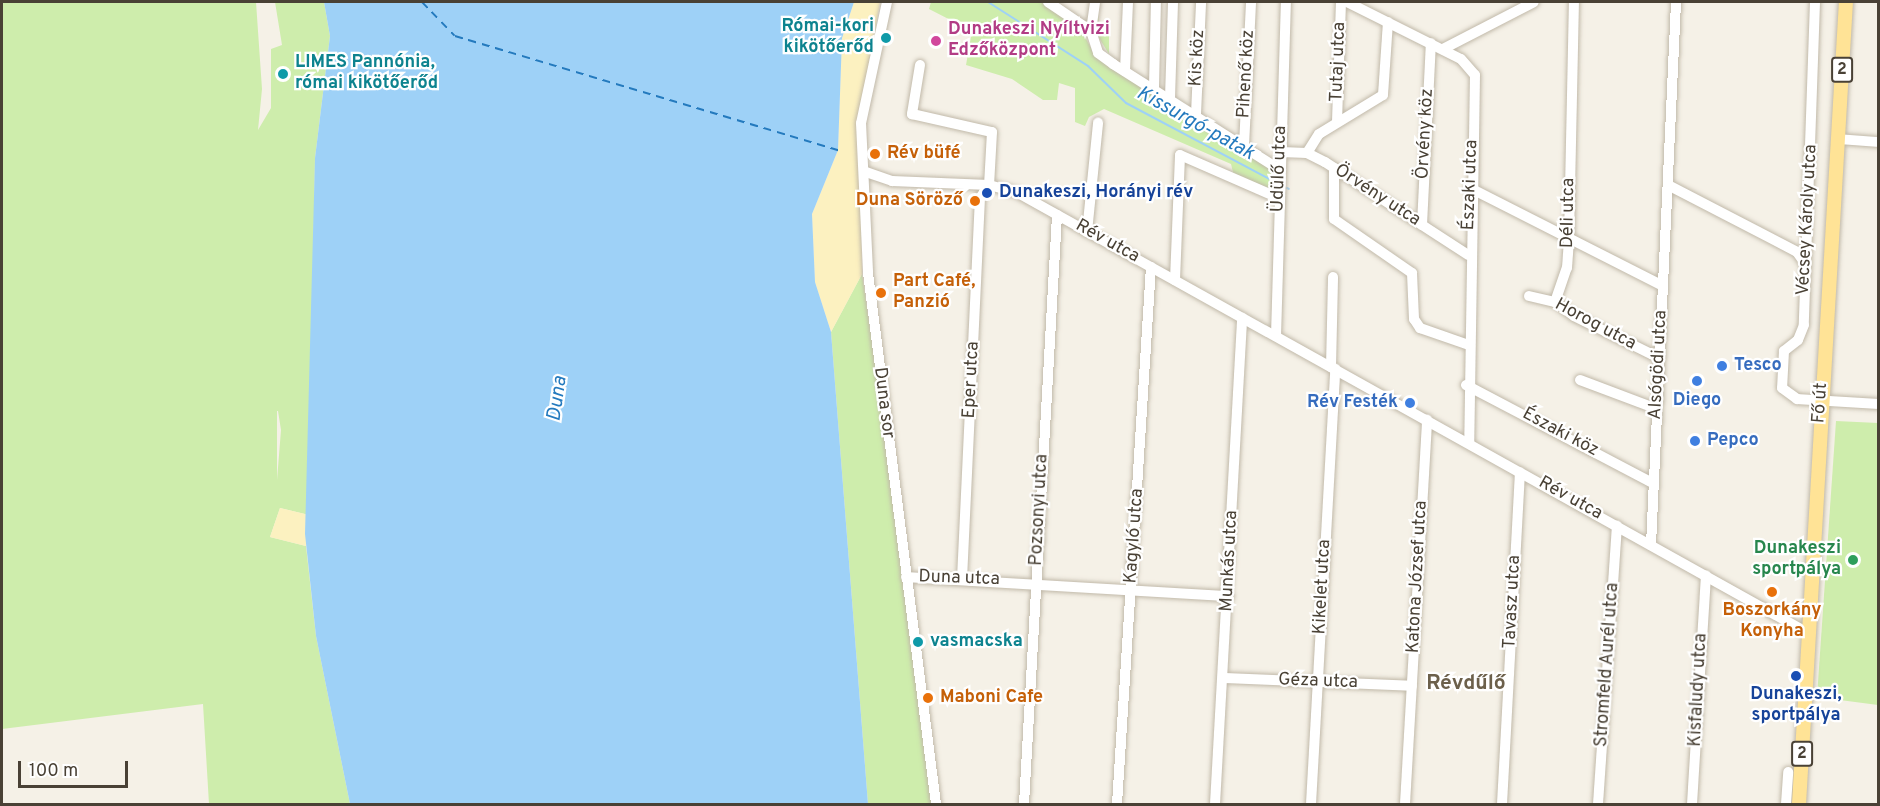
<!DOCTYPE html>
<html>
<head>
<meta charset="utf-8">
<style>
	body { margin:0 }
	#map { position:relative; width:1880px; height:806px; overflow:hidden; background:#f5f1e7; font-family:Overpass,sans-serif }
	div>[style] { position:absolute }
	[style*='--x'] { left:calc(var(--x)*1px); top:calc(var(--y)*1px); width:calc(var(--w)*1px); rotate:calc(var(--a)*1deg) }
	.green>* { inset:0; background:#ceedac }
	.sand>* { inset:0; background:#fcf1c0 }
	.water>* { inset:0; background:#9ed1f7 }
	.stream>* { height:2px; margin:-1px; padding:0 1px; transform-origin:1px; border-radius:1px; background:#9ed1f7 }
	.ferry>* { height:1.5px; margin-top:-0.75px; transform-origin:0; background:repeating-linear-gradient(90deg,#247abe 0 8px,transparent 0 14px) }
	.roads { filter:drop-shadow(0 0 2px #c1b9a9) drop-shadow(0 0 2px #c1b9a9) }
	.minor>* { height:10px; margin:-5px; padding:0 5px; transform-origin:5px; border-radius:5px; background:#fff }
	.major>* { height:14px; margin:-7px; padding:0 7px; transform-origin:7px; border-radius:7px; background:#ffe396 }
	.dots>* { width:16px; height:16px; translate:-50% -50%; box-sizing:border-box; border:3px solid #fff; border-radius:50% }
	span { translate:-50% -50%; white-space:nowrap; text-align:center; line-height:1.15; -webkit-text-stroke:4.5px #fff; paint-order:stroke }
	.shield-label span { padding:2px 4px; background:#fff; border:2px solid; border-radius:4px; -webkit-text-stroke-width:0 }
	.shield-label { font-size:16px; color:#494135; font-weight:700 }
	.culture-label { font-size:18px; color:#0d838f; font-weight:700 }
	.right { translate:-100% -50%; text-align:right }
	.left { translate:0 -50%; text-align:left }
	.hotel-label { font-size:18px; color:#b23c85; font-weight:700 }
	.street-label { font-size:18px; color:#494135 }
	.food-label { font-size:18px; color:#c56008; font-weight:700 }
	.transit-label { font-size:18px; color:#164399; font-weight:700 }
	.shop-label { font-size:18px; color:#366cbe; font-weight:700 }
	.leisure-label { font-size:18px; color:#27864d; font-weight:700 }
	.water-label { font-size:20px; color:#247abe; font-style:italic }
	.quarter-label { font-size:21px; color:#6c604b; font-weight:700 }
	.frame { position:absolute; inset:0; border:3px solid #494135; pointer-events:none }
	.scale { position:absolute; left:18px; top:761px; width:110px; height:27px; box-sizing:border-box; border:3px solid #494135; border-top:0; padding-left:8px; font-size:18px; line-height:21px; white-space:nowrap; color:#494135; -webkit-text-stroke:4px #fff; paint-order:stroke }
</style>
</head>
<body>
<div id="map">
	<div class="green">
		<i style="clip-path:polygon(evenodd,2px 2px,256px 2px,262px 89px,258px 130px,271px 108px,271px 49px,282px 45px,275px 2px,324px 2px,330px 36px,315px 158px,309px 515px,280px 508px,270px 537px,306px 546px,316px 636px,350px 804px,209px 804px,203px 704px,2px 729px,2px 2px,278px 411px,281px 430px,277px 480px,277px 411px,278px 411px)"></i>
		<i style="clip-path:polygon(931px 2px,1041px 2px,1081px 30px,1095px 55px,1112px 68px,1279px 174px,1277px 192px,1234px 176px,1231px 164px,1104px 109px,1089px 117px,1085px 126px,1075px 122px,1075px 88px,1059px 83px,1057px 100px,1043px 100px,1012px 79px,966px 65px,972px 31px,929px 9px)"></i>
		<i style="clip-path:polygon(1098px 14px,1100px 33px,1109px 33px,1109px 54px,1096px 33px)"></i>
		<i style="clip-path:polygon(862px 274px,940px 804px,868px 804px,831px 332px)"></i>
		<i style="clip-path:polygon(1836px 421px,1878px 423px,1878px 705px,1817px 697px)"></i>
	</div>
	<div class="sand">
		<i style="clip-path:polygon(854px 2px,880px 2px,860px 111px,862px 274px,831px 332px,815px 282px,812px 214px,838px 150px,842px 38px)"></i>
		<i style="clip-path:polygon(280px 508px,309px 515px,306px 546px,270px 537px)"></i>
	</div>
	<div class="water">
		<i style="clip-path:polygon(324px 2px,854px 2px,842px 38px,838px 150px,812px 214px,815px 282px,831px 332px,868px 804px,350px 804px,316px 636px,305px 534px,315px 158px,330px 36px)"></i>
	</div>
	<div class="stream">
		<i style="--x:988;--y:2;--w:119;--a:32.6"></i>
		<i style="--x:1088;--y:66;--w:53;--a:44.2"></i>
		<i style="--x:1126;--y:103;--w:169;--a:27.9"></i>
		<i style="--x:1287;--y:188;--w:2;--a:27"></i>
	</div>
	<div class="ferry">
		<i style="--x:422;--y:2;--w:47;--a:45.9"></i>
		<i style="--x:455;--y:36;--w:400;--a:16.6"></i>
	</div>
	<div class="roads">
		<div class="minor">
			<i style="--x:887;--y:2;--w:124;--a:102.1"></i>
			<i style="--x:861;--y:123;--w:150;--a:87.3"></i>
			<i style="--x:868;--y:273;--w:535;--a:82.7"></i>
			<i style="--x:1048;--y:2;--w:52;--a:34"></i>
			<i style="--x:1347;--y:2;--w:127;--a:26.6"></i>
			<i style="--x:1461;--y:59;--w:21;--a:49"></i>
			<i style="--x:1475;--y:75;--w:368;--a:90.9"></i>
			<i style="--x:1815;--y:2;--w:323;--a:92"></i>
			<i style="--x:1804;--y:325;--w:16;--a:112"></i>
			<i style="--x:1798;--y:340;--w:18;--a:142"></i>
			<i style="--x:1784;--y:351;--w:37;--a:93"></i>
			<i style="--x:1782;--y:388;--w:19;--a:36"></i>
			<i style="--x:1797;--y:399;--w:81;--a:3.5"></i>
			<i style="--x:1091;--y:31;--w:23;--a:72"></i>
			<i style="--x:1098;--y:53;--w:19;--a:36"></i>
			<i style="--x:1113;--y:64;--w:198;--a:32.4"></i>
			<i style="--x:1091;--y:31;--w:29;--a:-82"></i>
			<i style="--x:1443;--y:49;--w:102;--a:-27.3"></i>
			<i style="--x:920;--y:65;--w:50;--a:99.3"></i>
			<i style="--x:912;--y:114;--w:82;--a:12.7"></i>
			<i style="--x:992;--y:132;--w:53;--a:93.2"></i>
			<i style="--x:1125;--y:71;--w:69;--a:-87.5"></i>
			<i style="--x:1154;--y:87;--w:85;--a:-88.7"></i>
			<i style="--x:1170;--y:98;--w:96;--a:-88.2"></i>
			<i style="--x:1196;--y:114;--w:112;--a:-87.4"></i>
			<i style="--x:1337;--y:122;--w:120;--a:-88.1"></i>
			<i style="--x:1838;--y:139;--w:40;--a:4.3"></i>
			<i style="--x:1244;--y:146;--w:144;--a:-87.2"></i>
			<i style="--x:1281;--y:152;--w:26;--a:2"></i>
			<i style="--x:1307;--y:153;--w:20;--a:27"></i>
			<i style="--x:1325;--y:162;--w:171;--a:33"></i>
			<i style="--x:1307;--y:153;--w:22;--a:-58"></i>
			<i style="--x:1319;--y:134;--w:75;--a:-31.4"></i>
			<i style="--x:1383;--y:95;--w:73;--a:-86.1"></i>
			<i style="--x:1334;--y:168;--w:51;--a:90"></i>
			<i style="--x:1334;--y:219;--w:95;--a:34.7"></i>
			<i style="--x:1412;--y:273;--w:46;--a:87.5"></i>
			<i style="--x:1414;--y:319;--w:11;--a:56"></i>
			<i style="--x:1420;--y:328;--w:49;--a:19.2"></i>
			<i style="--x:866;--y:172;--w:28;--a:19"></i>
			<i style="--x:892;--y:181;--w:97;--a:2.4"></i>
			<i style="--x:989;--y:185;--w:30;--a:15"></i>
			<i style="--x:1018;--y:193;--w:904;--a:29.12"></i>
			<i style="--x:1668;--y:185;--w:145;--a:27.4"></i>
			<i style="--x:1797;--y:252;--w:16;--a:55"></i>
			<i style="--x:1470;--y:188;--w:216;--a:26.9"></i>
			<i style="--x:1422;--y:225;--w:182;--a:-87.2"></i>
			<i style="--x:1087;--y:232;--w:110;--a:-84.2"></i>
			<i style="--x:1175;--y:280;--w:125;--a:-87.7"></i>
			<i style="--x:1180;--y:155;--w:108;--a:23.5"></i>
			<i style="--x:1529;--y:296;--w:27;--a:13"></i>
			<i style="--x:1555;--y:302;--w:24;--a:36"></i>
			<i style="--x:1574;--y:316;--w:95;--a:26.3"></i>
			<i style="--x:1555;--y:302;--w:36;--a:-71"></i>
			<i style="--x:1567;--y:268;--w:30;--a:-86"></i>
			<i style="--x:1569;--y:238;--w:236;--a:-88.8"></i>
			<i style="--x:1276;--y:336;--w:334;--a:-88.3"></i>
			<i style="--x:1331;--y:367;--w:90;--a:-88.7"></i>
			<i style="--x:1580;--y:380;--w:82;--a:20.6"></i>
			<i style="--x:1466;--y:385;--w:211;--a:27.7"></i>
			<i style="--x:1651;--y:545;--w:544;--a:-87.36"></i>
			<i style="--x:906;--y:577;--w:323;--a:3.4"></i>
			<i style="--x:962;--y:579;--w:381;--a:-87.3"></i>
			<i style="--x:980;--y:198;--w:16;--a:-55"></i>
			<i style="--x:1224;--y:678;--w:188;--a:2.4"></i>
			<i style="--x:1024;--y:804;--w:590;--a:-86.79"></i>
			<i style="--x:1117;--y:804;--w:538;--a:-86.38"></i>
			<i style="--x:1215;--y:804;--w:487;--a:-86.8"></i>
			<i style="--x:1311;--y:804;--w:436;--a:-86.8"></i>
			<i style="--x:1405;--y:804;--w:385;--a:-86.7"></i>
			<i style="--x:1502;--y:804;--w:332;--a:-86.9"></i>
			<i style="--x:1598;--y:804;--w:279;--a:-86.1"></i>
			<i style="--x:1692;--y:804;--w:229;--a:-86.5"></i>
			<i style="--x:1786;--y:804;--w:32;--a:-86"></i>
		</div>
		<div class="major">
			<i style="--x:1799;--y:804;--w:803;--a:-86.65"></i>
		</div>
	</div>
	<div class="dots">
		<i style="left:886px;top:38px;background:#0f9aa8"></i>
		<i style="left:936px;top:41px;background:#d1479c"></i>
		<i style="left:283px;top:74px;background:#0f9aa8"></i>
		<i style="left:875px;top:154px;background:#e8710a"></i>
		<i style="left:987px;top:193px;background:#1a4fb4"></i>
		<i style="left:975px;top:201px;background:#e8710a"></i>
		<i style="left:881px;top:293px;background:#e8710a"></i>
		<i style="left:1722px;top:366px;background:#3f7fe0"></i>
		<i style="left:1697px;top:381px;background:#3f7fe0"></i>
		<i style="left:1410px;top:403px;background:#3f7fe0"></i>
		<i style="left:1695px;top:441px;background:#3f7fe0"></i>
		<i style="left:1853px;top:560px;background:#2e9e5b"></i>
		<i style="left:1772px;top:592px;background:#e8710a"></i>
		<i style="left:918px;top:642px;background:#0f9aa8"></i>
		<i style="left:1796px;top:676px;background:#1a4fb4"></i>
		<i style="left:928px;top:698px;background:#e8710a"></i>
	</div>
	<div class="shield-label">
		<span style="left:1842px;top:70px">2</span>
		<span style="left:1802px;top:754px">2</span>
	</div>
	<div class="culture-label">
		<span class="right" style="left:874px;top:38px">Római-kori<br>kikötőerőd</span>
		<span class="left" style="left:295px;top:74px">LIMES Pannónia,<br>római kikötőerőd</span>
		<span class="left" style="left:930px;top:642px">vasmacska</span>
	</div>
	<div class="hotel-label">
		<span class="left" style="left:948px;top:41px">Dunakeszi Nyíltvizi<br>Edzőközpont</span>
	</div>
	<div class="street-label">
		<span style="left:1198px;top:58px;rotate:-87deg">Kis köz</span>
		<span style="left:1339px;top:62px;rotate:-88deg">Tutaj utca</span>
		<span style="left:1247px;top:74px;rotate:-87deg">Pihenő köz</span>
		<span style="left:1426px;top:134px;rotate:-87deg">Örvény köz</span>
		<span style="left:1280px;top:169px;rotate:-88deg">Üdülő utca</span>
		<span style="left:1471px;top:185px;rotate:-88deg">Északi utca</span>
		<span style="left:1377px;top:196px;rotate:33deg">Örvény utca</span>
		<span style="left:1569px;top:213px;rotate:-89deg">Déli utca</span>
		<span style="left:1808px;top:220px;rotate:-87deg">Vécsey Károly utca</span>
		<span style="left:1107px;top:242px;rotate:29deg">Rév utca</span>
		<span style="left:1595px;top:325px;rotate:28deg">Horog utca</span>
		<span style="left:1659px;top:365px;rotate:-87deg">Alsógödi utca</span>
		<span style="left:972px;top:380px;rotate:-87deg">Eper utca</span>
		<span style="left:883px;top:403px;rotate:83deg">Duna sor</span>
		<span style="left:1821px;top:403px;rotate:-86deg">Fő út</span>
		<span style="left:1560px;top:433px;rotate:28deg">Északi köz</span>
		<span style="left:1570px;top:499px;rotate:29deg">Rév utca</span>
		<span style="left:1040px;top:510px;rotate:-87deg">Pozsonyi utca</span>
		<span style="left:1135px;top:536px;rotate:-86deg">Kagyló utca</span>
		<span style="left:1230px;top:561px;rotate:-87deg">Munkás utca</span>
		<span style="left:1418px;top:577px;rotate:-87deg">Katona József utca</span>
		<span style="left:959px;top:579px;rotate:2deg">Duna utca</span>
		<span style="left:1323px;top:587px;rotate:-87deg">Kikelet utca</span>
		<span style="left:1513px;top:602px;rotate:-87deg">Tavasz utca</span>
		<span style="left:1608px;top:665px;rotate:-86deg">Stromfeld Aurél utca</span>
		<span style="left:1318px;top:682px;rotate:2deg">Géza utca</span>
		<span style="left:1699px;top:690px;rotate:-87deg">Kisfaludy utca</span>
	</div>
	<div class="food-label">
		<span class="left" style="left:887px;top:154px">Rév büfé</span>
		<span class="right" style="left:963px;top:201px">Duna Söröző</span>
		<span class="left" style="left:893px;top:293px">Part Café,<br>Panzió</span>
		<span style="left:1772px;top:622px">Boszorkány<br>Konyha</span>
		<span class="left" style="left:940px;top:698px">Maboni Cafe</span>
	</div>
	<div class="transit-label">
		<span class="left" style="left:999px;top:193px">Dunakeszi, Horányi rév</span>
		<span style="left:1796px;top:706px">Dunakeszi,<br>sportpálya</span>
	</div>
	<div class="shop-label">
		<span class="left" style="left:1734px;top:366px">Tesco</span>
		<span style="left:1697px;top:401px">Diego</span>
		<span class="right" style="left:1398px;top:403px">Rév Festék</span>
		<span class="left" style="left:1707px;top:441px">Pepco</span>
	</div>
	<div class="leisure-label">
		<span class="right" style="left:1841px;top:560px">Dunakeszi<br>sportpálya</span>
	</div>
	<div class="water-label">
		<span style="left:1195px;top:124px;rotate:29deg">Kissurgó-patak</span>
		<span style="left:558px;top:399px;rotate:-82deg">Duna</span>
	</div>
	<div class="quarter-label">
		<span style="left:1466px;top:684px">Révdűlő</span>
	</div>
	<div class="frame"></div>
	<div class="scale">100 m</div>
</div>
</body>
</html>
